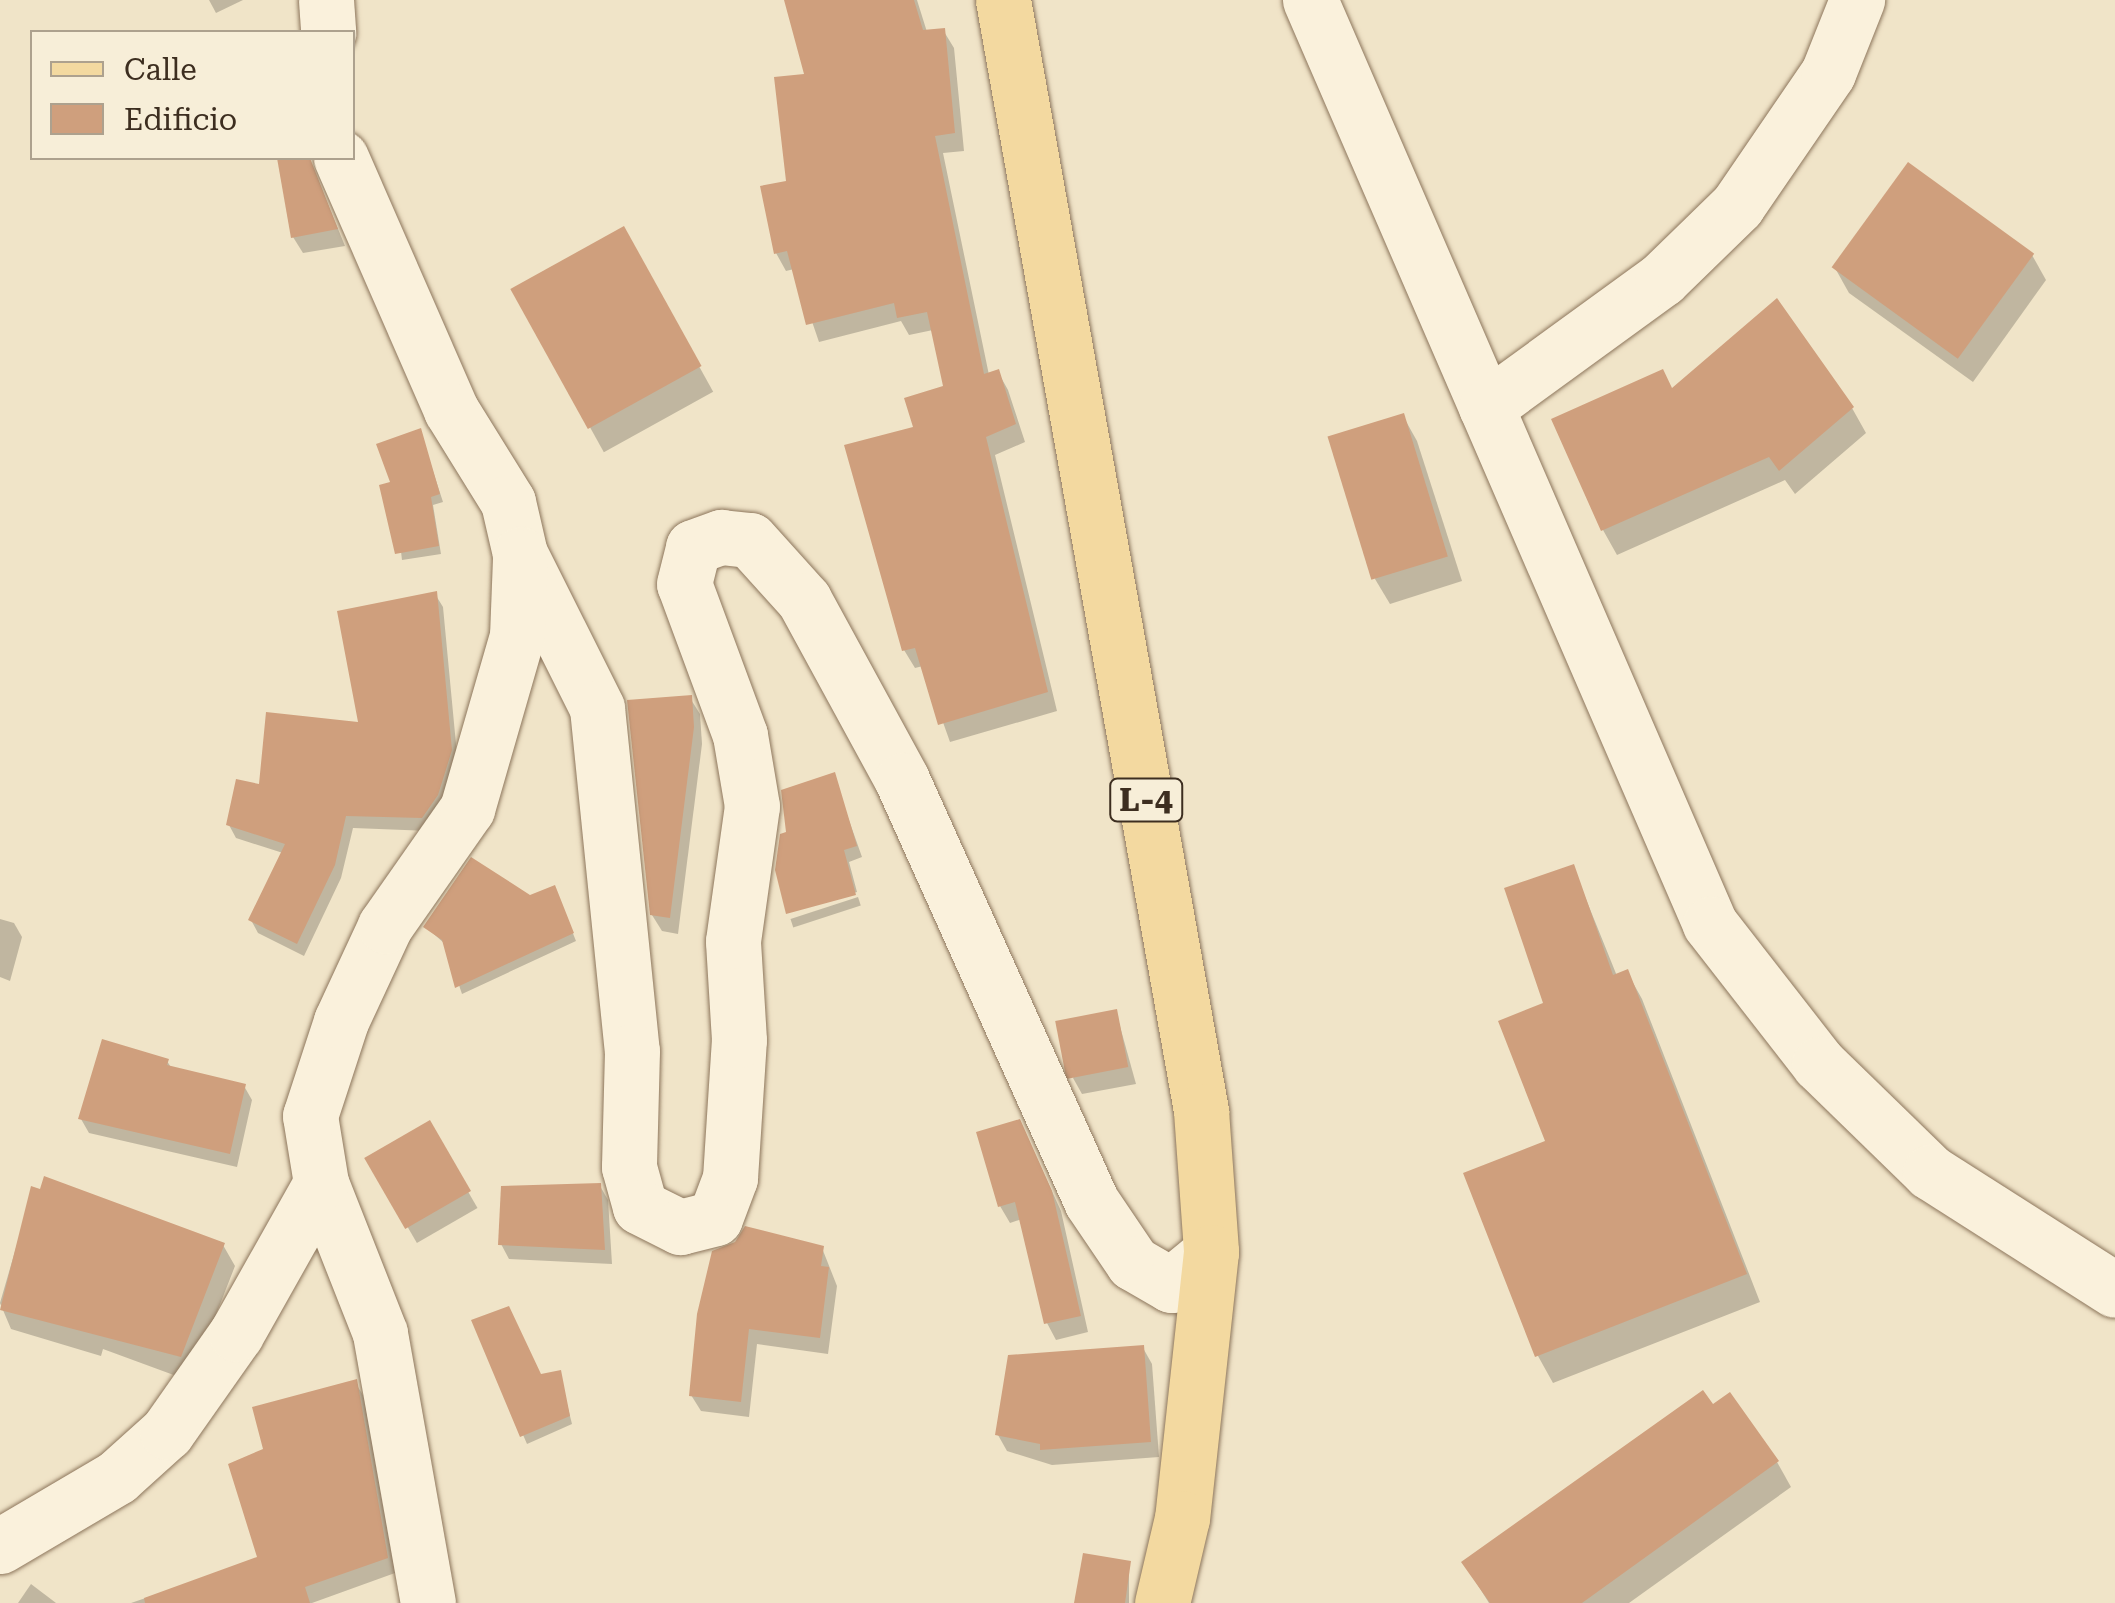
<!DOCTYPE html>
<html>
<head>
<meta charset="utf-8">
<style>
	body { margin:0 }
	#map { position:relative; width:2115px; height:1603px; overflow:hidden; background:#f0e4c8; font-family:"Roboto Serif",serif }
	div>[style] { position:absolute }
	[style*='--x'] { left:calc(var(--x)*1px); top:calc(var(--y)*1px); width:calc(var(--w)*1px); rotate:calc(var(--a)*1deg) }
	.shadow>* { inset:0; background:#0003; transform-origin:0 0 }
	.building>* { inset:0; background:#cf9f7d; transform-origin:0 0 }
	.roads { filter:drop-shadow(0 0 2px #8d765c) drop-shadow(0 0 2px #8d765c) }
	.minor>* { height:55px; margin:-27.5px; padding:0 27.5px; transform-origin:27.5px; border-radius:27.5px; background:#faf1dc }
	.major>* { height:55px; margin:-27.5px; padding:0 27.5px; transform-origin:27.5px; border-radius:27.5px; background:#f3d9a0 }
	span { translate:-50% -50%; white-space:nowrap; text-align:center; line-height:1.15; -webkit-text-stroke:8px #f7eed8; paint-order:stroke }
	.shield-label span { padding:2px 8px; background:#f7eed8; border:2px solid; border-radius:8px; -webkit-text-stroke-width:0 }
	.shield-label { font-size:32px; color:#3d2e20; font-weight:700 }
	.legend { position:absolute; left:30px; top:30px; width:325px; height:130px; box-sizing:border-box; background:#f7eed8; border:2px solid #ada18e; margin:0; padding:12px 18px; list-style:none; font-size:30px; color:#3d2e20 }
	.legend li { display:flex; align-items:center; gap:20px; height:50px }
	.legend b { width:50px; border:2px solid #ada18e }
</style>
</head>
<body>
<div id="map">
	<div class="shadow">
		<i style="clip-path:polygon(209px 0,243px 0,216px 13px)"></i>
		<i style="clip-path:polygon(786px 0,917px 0,927px 32px,943px 30px,954px 48px,964px 151px,943px 153px,989px 375px,998px 372px,1008px 390px,1025px 442px,995px 455px,1057px 711px,950px 742px,923px 666px,915px 668px,904px 650px,916px 429px,946px 387px,933px 330px,909px 335px,901px 321px,819px 342px,794px 269px,786px 271px,776px 253px,808px 76px)"></i>
		<i style="clip-path:polygon(320px 185px,345px 246px,303px 253px,293px 237px)"></i>
		<i style="left:623px;top:229px;width:186px;height:125px;rotate:61deg"></i>
		<i style="clip-path:polygon(2032px 255px,2046px 280px,1973px 382px,1849px 293px,1835px 268px)"></i>
		<i style="clip-path:polygon(1673px 391px,1852px 408px,1866px 433px,1795px 494px,1785px 480px,1617px 555px,1603px 530px)"></i>
		<i style="clip-path:polygon(1403px 416px,1417px 441px,1462px 581px,1390px 604px,1375px 579px)"></i>
		<i style="clip-path:polygon(420px 431px,443px 502px,433px 505px,441px 554px,402px 560px,393px 484px)"></i>
		<i style="clip-path:polygon(435px 594px,443px 607px,458px 765px,430px 831px,353px 828px,341px 878px,304px 956px,258px 933px,251px 920px,283px 853px,236px 838px,229px 825px,262px 788px,361px 725px)"></i>
		<i style="clip-path:polygon(690px 698px,700px 714px,702px 744px,678px 934px,662px 931px,652px 915px)"></i>
		<i style="clip-path:polygon(833px 775px,862px 857px,849px 862px,857px 892px,788px 911px,789px 834px)"></i>
		<i style="clip-path:polygon(1573px 867px,1617px 976px,1627px 972px,1642px 999px,1760px 1302px,1553px 1383px,1538px 1356px,1548px 1142px,1546px 1004px)"></i>
		<i style="clip-path:polygon(558px 896px,576px 941px,462px 994px,445px 944px,426px 927px)"></i>
		<i style="left:858px;top:897px;width:9px;height:71px;rotate:72deg"></i>
		<i style="clip-path:polygon(0 919px,14px 923px,22px 937px,10px 981px,0 977px)"></i>
		<i style="clip-path:polygon(1116px 1012px,1136px 1084px,1082px 1094px,1073px 1078px)"></i>
		<i style="clip-path:polygon(167px 1061px,172px 1069px,244px 1086px,252px 1100px,237px 1167px,89px 1133px,81px 1119px)"></i>
		<i style="left:429px;top:1124px;width:97px;height:70px;rotate:60deg"></i>
		<i style="clip-path:polygon(979px 1134px,1028px 1139px,1061px 1211px,1088px 1332px,1056px 1340px,1047px 1323px,1022px 1219px,1010px 1223px,1000px 1206px)"></i>
		<i style="clip-path:polygon(600px 1186px,608px 1200px,612px 1264px,509px 1259px,501px 1244px)"></i>
		<i style="clip-path:polygon(33px 1189px,223px 1245px,235px 1266px,190px 1381px,103px 1349px,101px 1356px,11px 1329px,0 1303px)"></i>
		<i style="clip-path:polygon(822px 1248px,837px 1286px,828px 1354px,757px 1344px,749px 1417px,701px 1411px,691px 1395px,699px 1314px)"></i>
		<i style="clip-path:polygon(474px 1322px,541px 1376px,559px 1372px,572px 1424px,527px 1444px)"></i>
		<i style="clip-path:polygon(1143px 1348px,1152px 1364px,1159px 1457px,1052px 1465px,1007px 1451px,998px 1435px)"></i>
		<i style="clip-path:polygon(355px 1382px,364px 1397px,395px 1573px,312px 1603px,131px 1603px,260px 1559px,266px 1451px)"></i>
		<i style="clip-path:polygon(1712px 1407px,1777px 1462px,1791px 1487px,1629px 1603px,1489px 1603px,1464px 1563px)"></i>
		<i style="clip-path:polygon(1129px 1563px,1129px 1603px,1078px 1603px)"></i>
		<i style="clip-path:polygon(31px 1584px,56px 1603px,18px 1603px)"></i>
	</div>
	<div class="building">
		<i style="clip-path:polygon(784px 0,914px 0,923px 30px,945px 28px,955px 133px,935px 136px,984px 374px,999px 369px,1016px 424px,986px 437px,1048px 692px,938px 725px,915px 648px,902px 651px,844px 445px,913px 427px,904px 398px,943px 386px,927px 312px,897px 318px,894px 303px,806px 325px,787px 251px,774px 254px,760px 186px,786px 181px,774px 77px,804px 74px)"></i>
		<i style="clip-path:polygon(277px 158px,310px 158px,338px 229px,291px 238px)"></i>
		<i style="left:1908px;top:162px;width:156px;height:130px;rotate:36deg"></i>
		<i style="left:624px;top:226px;width:160px;height:130px;rotate:61deg"></i>
		<i style="clip-path:polygon(1777px 298px,1854px 407px,1779px 471px,1769px 457px,1601px 531px,1551px 419px,1663px 369px,1672px 388px)"></i>
		<i style="left:1404px;top:413px;width:150px;height:80px;rotate:73deg"></i>
		<i style="clip-path:polygon(421px 428px,440px 494px,431px 497px,439px 546px,395px 554px,379px 485px,390px 482px,376px 444px)"></i>
		<i style="clip-path:polygon(437px 591px,452px 750px,438px 795px,422px 818px,346px 816px,335px 865px,297px 944px,248px 920px,285px 844px,226px 825px,236px 779px,259px 784px,266px 712px,358px 722px,337px 611px)"></i>
		<i style="clip-path:polygon(692px 695px,694px 727px,670px 918px,650px 915px,627px 700px)"></i>
		<i style="clip-path:polygon(835px 772px,857px 846px,844px 850px,856px 895px,786px 914px,775px 870px,780px 834px,786px 832px,781px 790px)"></i>
		<i style="clip-path:polygon(471px 857px,530px 895px,555px 885px,574px 933px,455px 988px,442px 940px,423px 927px)"></i>
		<i style="clip-path:polygon(1574px 864px,1613px 975px,1628px 969px,1747px 1274px,1535px 1357px,1463px 1173px,1545px 1141px,1498px 1021px,1543px 1003px,1504px 888px)"></i>
		<i style="left:1117px;top:1009px;width:59px;height:63px;rotate:79deg"></i>
		<i style="clip-path:polygon(102px 1039px,169px 1059px,167px 1065px,246px 1084px,230px 1154px,78px 1119px)"></i>
		<i style="clip-path:polygon(1020px 1119px,1052px 1191px,1081px 1316px,1044px 1324px,1015px 1202px,998px 1207px,976px 1132px)"></i>
		<i style="left:430px;top:1120px;width:82px;height:76px;rotate:60deg"></i>
		<i style="clip-path:polygon(44px 1176px,225px 1243px,181px 1357px,0 1310px,31px 1186px,40px 1189px)"></i>
		<i style="clip-path:polygon(601px 1183px,605px 1250px,498px 1245px,501px 1186px)"></i>
		<i style="clip-path:polygon(745px 1226px,824px 1246px,821px 1266px,829px 1267px,820px 1338px,749px 1329px,741px 1402px,689px 1396px,697px 1314px,712px 1251px,735px 1242px)"></i>
		<i style="clip-path:polygon(509px 1306px,541px 1374px,561px 1370px,570px 1416px,520px 1437px,471px 1320px)"></i>
		<i style="clip-path:polygon(1144px 1345px,1151px 1442px,1040px 1450px,1040px 1444px,995px 1435px,1008px 1355px)"></i>
		<i style="clip-path:polygon(357px 1379px,388px 1558px,305px 1587px,310px 1603px,145px 1603px,144px 1598px,257px 1557px,228px 1464px,263px 1449px,252px 1407px)"></i>
		<i style="clip-path:polygon(1703px 1390px,1713px 1404px,1730px 1392px,1779px 1461px,1582px 1603px,1490px 1603px,1461px 1562px)"></i>
		<i style="clip-path:polygon(1083px 1553px,1131px 1561px,1125px 1603px,1074px 1603px)"></i>
	</div>
	<div class="roads">
		<div class="minor">
			<i style="--x:326;--y:0;--w:32;--a:86"></i>
			<i style="--x:1310;--y:0;--w:1007;--a:66.59"></i>
			<i style="--x:1710;--y:924;--w:177;--a:52.1"></i>
			<i style="--x:1819;--y:1064;--w:155;--a:44.2"></i>
			<i style="--x:1930;--y:1172;--w:219;--a:32.5"></i>
			<i style="--x:341;--y:158;--w:275;--a:66.4"></i>
			<i style="--x:451;--y:410;--w:108;--a:58.2"></i>
			<i style="--x:508;--y:502;--w:53;--a:77"></i>
			<i style="--x:520;--y:554;--w:172;--a:63.4"></i>
			<i style="--x:597;--y:708;--w:345;--a:84.2"></i>
			<i style="--x:632;--y:1051;--w:116;--a:91.5"></i>
			<i style="--x:629;--y:1167;--w:41;--a:74.6"></i>
			<i style="--x:640;--y:1207;--w:45;--a:26.6"></i>
			<i style="--x:680;--y:1227;--w:36;--a:-14"></i>
			<i style="--x:715;--y:1218;--w:43;--a:-69.4"></i>
			<i style="--x:730;--y:1178;--w:138;--a:-86.3"></i>
			<i style="--x:739;--y:1040;--w:99;--a:-93.5"></i>
			<i style="--x:733;--y:941;--w:136;--a:-82"></i>
			<i style="--x:752;--y:806;--w:72;--a:-99.6"></i>
			<i style="--x:740;--y:735;--w:161;--a:-110.3"></i>
			<i style="--x:684;--y:584;--w:38;--a:-76"></i>
			<i style="--x:693;--y:547;--w:30;--a:-20"></i>
			<i style="--x:721;--y:537;--w:29;--a:6"></i>
			<i style="--x:750;--y:540;--w:81;--a:48"></i>
			<i style="--x:804;--y:600;--w:205;--a:61.4"></i>
			<i style="--x:902;--y:780;--w:461;--a:65.8"></i>
			<i style="--x:1091;--y:1201;--w:75;--a:55.9"></i>
			<i style="--x:1133;--y:1263;--w:44;--a:30.1"></i>
			<i style="--x:1171;--y:1285;--w:52;--a:-39.5"></i>
			<i style="--x:1486;--y:407;--w:218;--a:-36"></i>
			<i style="--x:1662;--y:279;--w:105;--a:-44.2"></i>
			<i style="--x:1737;--y:206;--w:161;--a:-55.6"></i>
			<i style="--x:1828;--y:73;--w:79;--a:-68.3"></i>
			<i style="--x:0;--y:1546;--w:136;--a:-30.5"></i>
			<i style="--x:117;--y:1477;--w:67;--a:-42"></i>
			<i style="--x:167;--y:1432;--w:120;--a:-54.9"></i>
			<i style="--x:236;--y:1334;--w:173;--a:-60.6"></i>
			<i style="--x:428;--y:1603;--w:274;--a:-100.1"></i>
			<i style="--x:380;--y:1333;--w:161;--a:-111.5"></i>
			<i style="--x:321;--y:1183;--w:68;--a:-99.3"></i>
			<i style="--x:310;--y:1116;--w:100;--a:-71.9"></i>
			<i style="--x:341;--y:1021;--w:105;--a:-65.1"></i>
			<i style="--x:385;--y:926;--w:143;--a:-55"></i>
			<i style="--x:467;--y:809;--w:180;--a:-73.9"></i>
			<i style="--x:517;--y:636;--w:79;--a:-87.8"></i>
		</div>
		<div class="major">
			<i style="--x:1003;--y:0;--w:1129;--a:79.89"></i>
			<i style="--x:1201;--y:1111;--w:141;--a:85.9"></i>
			<i style="--x:1211;--y:1252;--w:268;--a:96.2"></i>
			<i style="--x:1182;--y:1518;--w:87;--a:103.2"></i>
		</div>
	</div>
	<div class="shield-label">
		<span style="left:1146px;top:800px">L-4</span>
	</div>
	<ul class="legend">
	<li><b style="height:12px;background:#f3d9a0"></b>Calle</li>
	<li><b style="height:28px;background:#cf9f7d"></b>Edificio</li>
	</ul>
</div>
</body>
</html>
